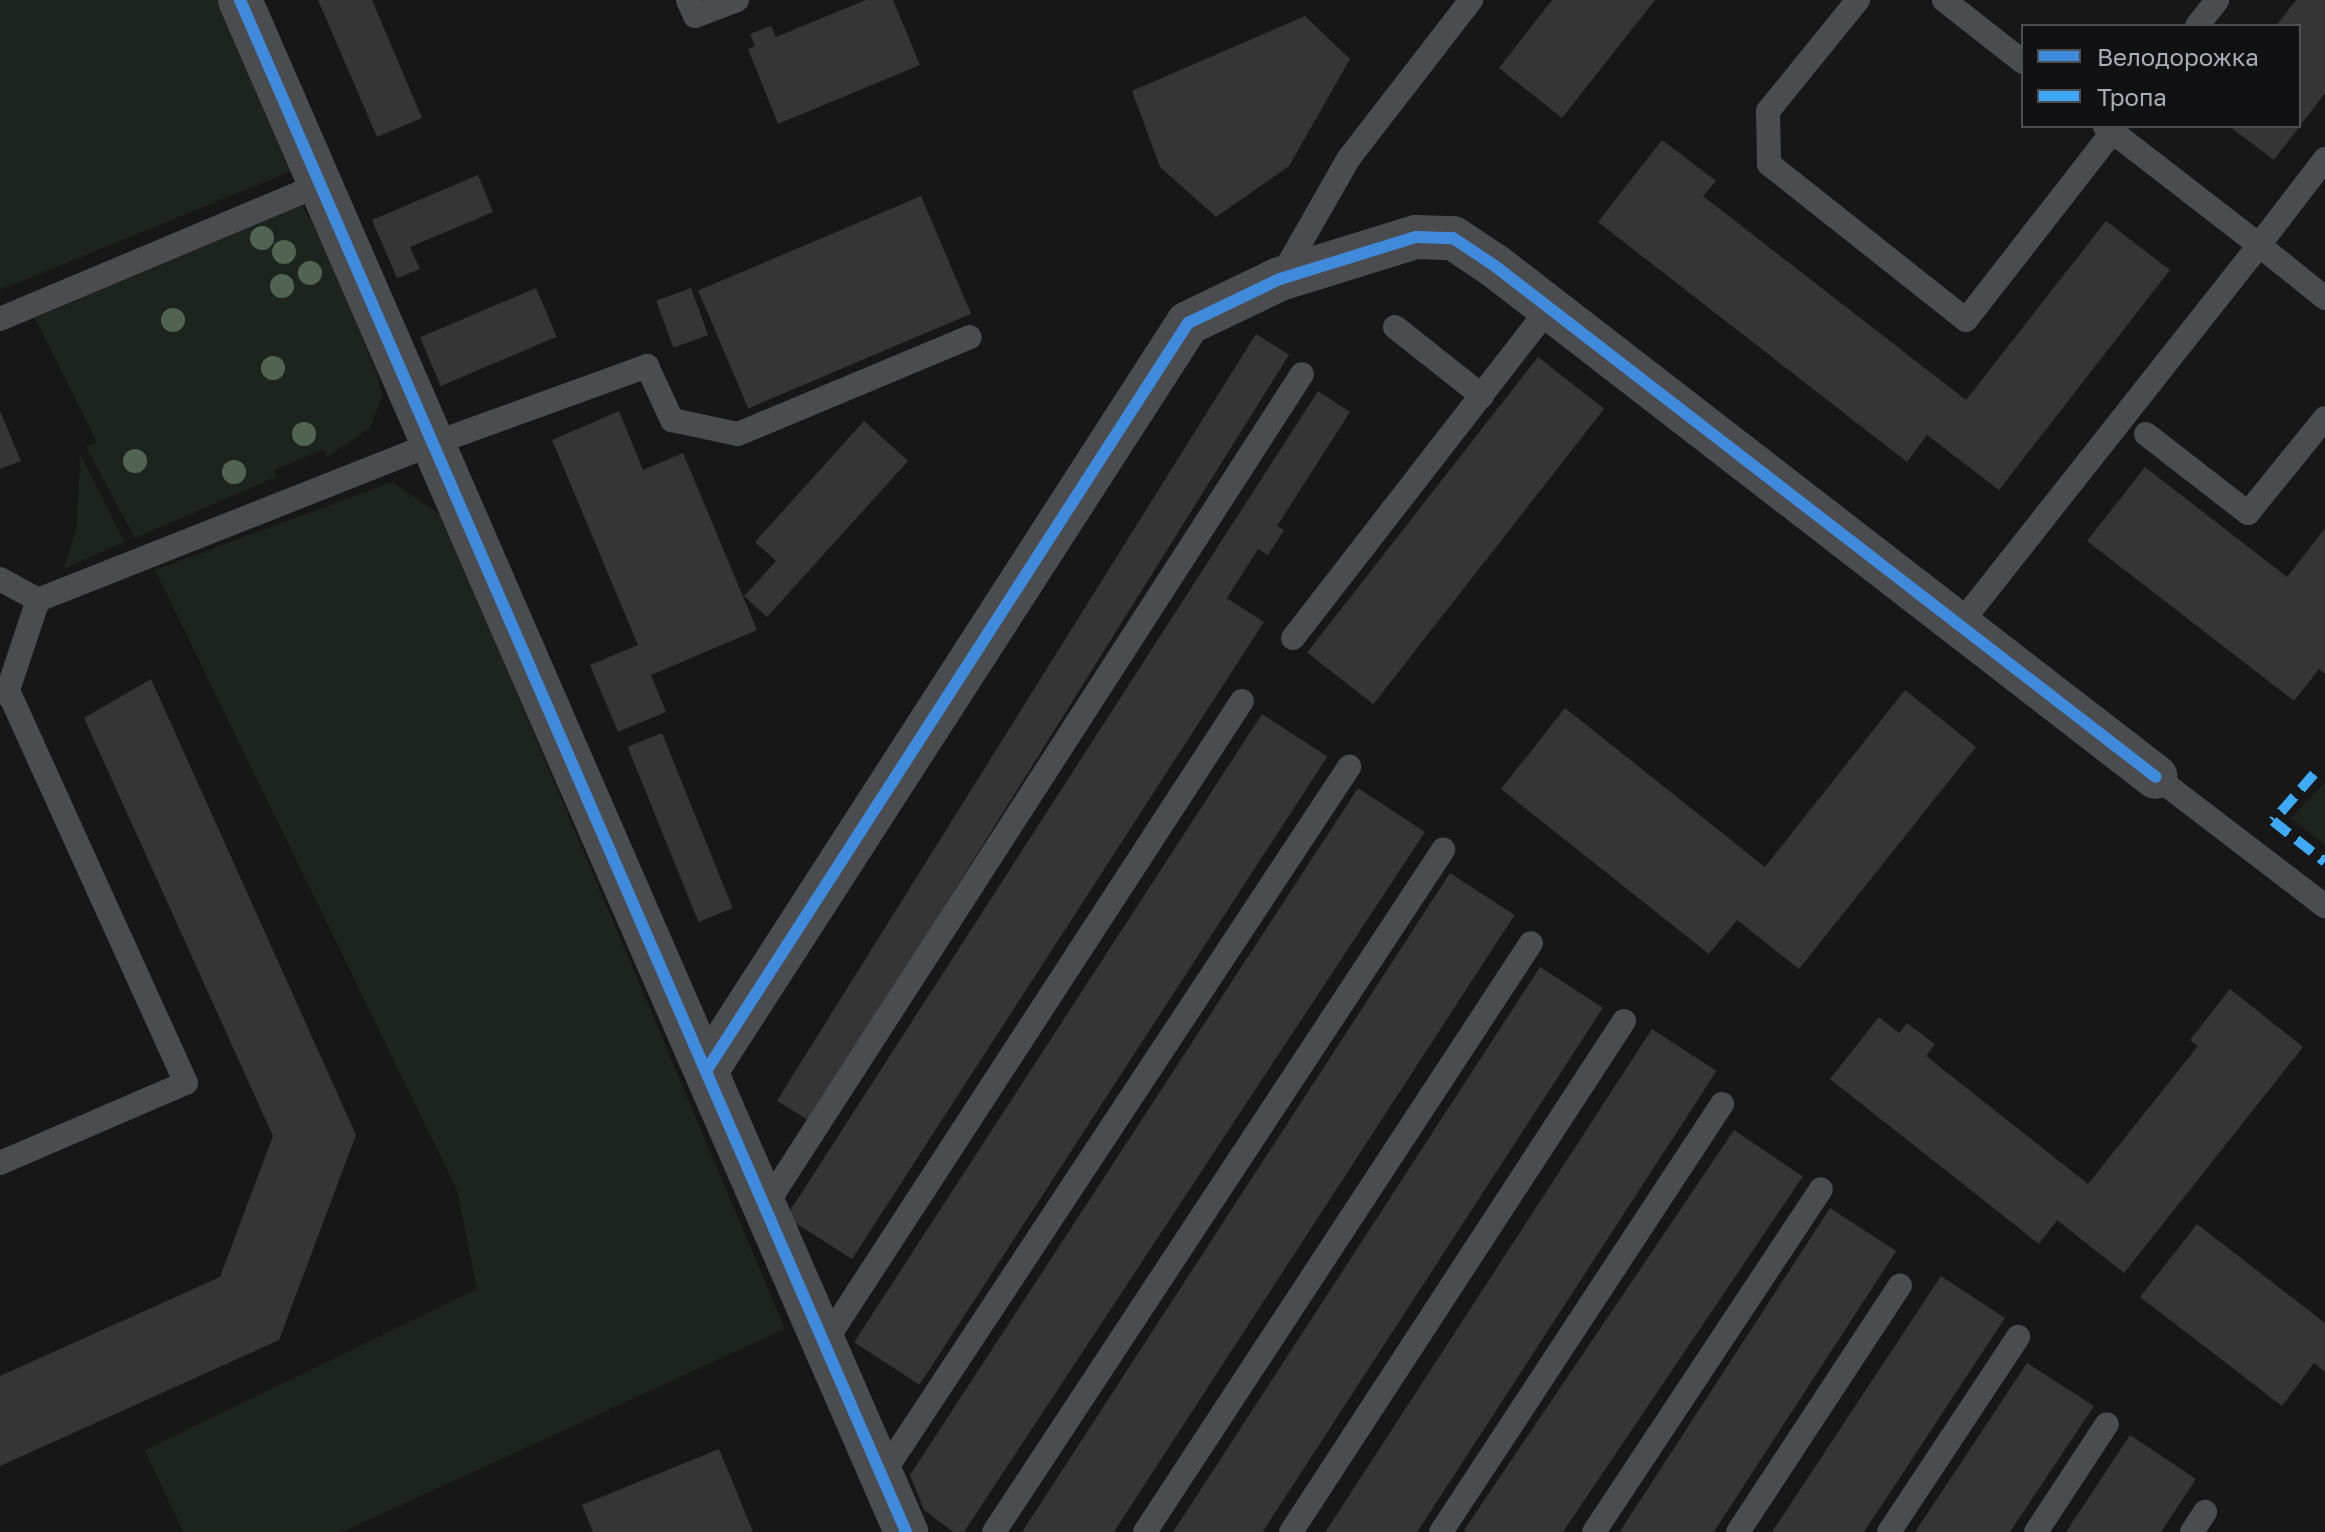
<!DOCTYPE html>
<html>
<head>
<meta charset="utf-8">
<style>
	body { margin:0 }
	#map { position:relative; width:2325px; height:1532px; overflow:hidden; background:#171717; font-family:"Golos Text",sans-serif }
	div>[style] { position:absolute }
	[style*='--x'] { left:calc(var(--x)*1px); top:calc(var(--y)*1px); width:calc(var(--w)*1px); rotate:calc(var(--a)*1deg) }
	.green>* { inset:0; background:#1d241e }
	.building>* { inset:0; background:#353536; transform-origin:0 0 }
	.lane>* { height:24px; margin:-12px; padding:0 12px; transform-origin:12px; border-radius:12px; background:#4b4c50 }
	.street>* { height:44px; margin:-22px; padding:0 22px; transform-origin:22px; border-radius:22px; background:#4b4c50 }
	.quiet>* { height:10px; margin-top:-5px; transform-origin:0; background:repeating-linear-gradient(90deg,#3fa9f5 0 20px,transparent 0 30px) }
	.cycleway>* { height:12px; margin:-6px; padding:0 6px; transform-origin:6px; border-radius:6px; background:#408adc }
	.trees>* { width:24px; height:24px; margin:-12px; border-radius:50%; background:#506451 }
	span { translate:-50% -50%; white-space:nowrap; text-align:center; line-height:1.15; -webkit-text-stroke:6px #111113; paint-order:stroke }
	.legend { position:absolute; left:2021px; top:24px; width:280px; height:104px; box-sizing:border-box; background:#111113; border:2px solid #4d4f55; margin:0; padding:10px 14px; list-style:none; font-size:24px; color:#a8adb8 }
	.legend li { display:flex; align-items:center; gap:16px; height:40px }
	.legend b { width:40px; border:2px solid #4d4f55 }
</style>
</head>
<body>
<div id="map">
	<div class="green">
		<i style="clip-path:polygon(0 0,220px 0,294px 170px,0 290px)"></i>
		<i style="clip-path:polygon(302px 205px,335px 265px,378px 378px,382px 396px,370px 428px,327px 457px,324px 450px,274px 470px,276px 477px,135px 538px,86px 447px,97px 442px,35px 318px)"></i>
		<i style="clip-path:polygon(80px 453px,124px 542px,64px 569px,77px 526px)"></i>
		<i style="clip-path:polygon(392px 482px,442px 516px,785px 1329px,342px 1532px,183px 1532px,145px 1450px,477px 1289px,457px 1190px,155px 570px)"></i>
		<i style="clip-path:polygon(2325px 782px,2325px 845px,2291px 818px)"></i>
	</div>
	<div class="building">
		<i style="clip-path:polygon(318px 0,372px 0,422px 118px,377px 137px)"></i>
		<i style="clip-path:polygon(866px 0,893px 0,920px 65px,778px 124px,748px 49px,755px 46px,750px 34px,771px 26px,776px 37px)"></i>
		<i style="clip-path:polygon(1552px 0,1655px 0,1562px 118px,1499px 68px)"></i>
		<i style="clip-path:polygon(2296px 0,2325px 0,2325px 93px,2274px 160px,2229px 126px,2299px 126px,2299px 26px,2276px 26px)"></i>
		<i style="clip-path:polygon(1305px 16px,1350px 59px,1289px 166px,1216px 217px,1160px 167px,1132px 91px)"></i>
		<i style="clip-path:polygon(1662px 140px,1716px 181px,1703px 196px,1966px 400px,2106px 221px,2170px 270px,1999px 490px,1927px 435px,1907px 462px,1598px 222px)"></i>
		<i style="clip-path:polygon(478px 175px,493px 212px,410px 247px,420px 269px,397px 278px,372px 220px)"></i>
		<i style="left:921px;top:196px;width:128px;height:242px;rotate:67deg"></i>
		<i style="left:536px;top:288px;width:53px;height:126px;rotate:67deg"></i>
		<i style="left:691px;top:288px;width:50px;height:37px;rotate:70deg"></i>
		<i style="left:1256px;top:334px;width:39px;height:904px;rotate:32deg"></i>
		<i style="left:1538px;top:357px;width:84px;height:375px;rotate:38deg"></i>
		<i style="clip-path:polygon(1318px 391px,1350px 412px,1277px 526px,1284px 530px,1268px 555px,1258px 549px,1227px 598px,1264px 622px,852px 1259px,786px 1217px)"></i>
		<i style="clip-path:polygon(0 411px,21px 461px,0 469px)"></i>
		<i style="clip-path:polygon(619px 411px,643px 470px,683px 453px,757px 630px,651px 675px,666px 712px,618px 732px,590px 665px,638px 645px,552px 440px)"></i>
		<i style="clip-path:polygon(864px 421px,908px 461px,767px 617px,744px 596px,776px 561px,755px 542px)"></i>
		<i style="clip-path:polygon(2145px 467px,2287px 577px,2325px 528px,2325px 674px,2319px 669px,2294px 701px,2087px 541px)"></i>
		<i style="clip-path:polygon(151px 679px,356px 1135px,279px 1340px,0 1466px,0 1376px,220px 1277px,273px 1136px,84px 718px)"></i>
		<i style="clip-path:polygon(1905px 690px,1976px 747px,1799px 969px,1737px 920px,1709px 954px,1501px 789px,1565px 708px,1765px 867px)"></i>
		<i style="left:1262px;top:714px;width:78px;height:749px;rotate:33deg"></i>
		<i style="left:662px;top:733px;width:189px;height:37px;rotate:68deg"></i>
		<i style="clip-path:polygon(1358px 788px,1425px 832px,964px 1532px,953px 1532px,924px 1510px,910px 1475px)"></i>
		<i style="left:1450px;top:873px;width:77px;height:786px;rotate:33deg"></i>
		<i style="left:1540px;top:967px;width:75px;height:675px;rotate:33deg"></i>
		<i style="clip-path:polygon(2230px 989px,2303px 1047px,2124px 1273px,2057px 1220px,2039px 1244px,1830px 1079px,1879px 1017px,1899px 1033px,1907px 1023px,1935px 1044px,1926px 1056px,2088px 1184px,2198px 1046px,2190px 1040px)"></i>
		<i style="left:1652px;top:1029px;width:77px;height:604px;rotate:33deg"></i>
		<i style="left:1734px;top:1130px;width:83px;height:483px;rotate:34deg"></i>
		<i style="left:1830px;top:1208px;width:79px;height:386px;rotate:33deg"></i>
		<i style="clip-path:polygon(2197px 1224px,2325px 1323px,2325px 1372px,2314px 1363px,2282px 1406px,2140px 1297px)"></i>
		<i style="clip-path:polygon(1941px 1276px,2005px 1318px,1864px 1532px,1772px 1532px)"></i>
		<i style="clip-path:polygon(2027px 1363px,2094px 1406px,2010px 1532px,1915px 1532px)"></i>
		<i style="clip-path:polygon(2130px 1435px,2196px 1479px,2161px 1532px,2066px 1532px)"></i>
		<i style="clip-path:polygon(719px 1449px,753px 1532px,593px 1532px,582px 1505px)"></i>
	</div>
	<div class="lane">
		<i style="--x:688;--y:0;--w:17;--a:66"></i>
		<i style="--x:695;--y:16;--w:45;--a:-20.9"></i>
		<i style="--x:1858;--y:0;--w:143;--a:129"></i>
		<i style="--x:1768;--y:111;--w:53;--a:88.9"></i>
		<i style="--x:1769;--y:164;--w:251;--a:38.4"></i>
		<i style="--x:1966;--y:320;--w:246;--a:-52.1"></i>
		<i style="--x:1944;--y:0;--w:100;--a:38.1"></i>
		<i style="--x:2197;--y:26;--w:33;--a:-52"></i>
		<i style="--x:2325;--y:159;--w:108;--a:127.5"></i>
		<i style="--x:2259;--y:245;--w:85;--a:38.8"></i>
		<i style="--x:1281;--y:277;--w:137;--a:-60.3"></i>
		<i style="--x:1349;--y:158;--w:200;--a:-52.3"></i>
		<i style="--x:0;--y:319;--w:343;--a:-22.8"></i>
		<i style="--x:1395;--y:327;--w:111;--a:38.4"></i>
		<i style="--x:2146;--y:434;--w:129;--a:37.8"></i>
		<i style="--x:2248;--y:513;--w:122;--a:-51"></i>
		<i style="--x:0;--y:579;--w:43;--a:28.9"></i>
		<i style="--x:1960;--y:624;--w:483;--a:-51.7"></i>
		<i style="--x:2259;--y:245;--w:195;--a:-142.3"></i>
		<i style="--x:1293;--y:638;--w:416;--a:-52.2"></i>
		<i style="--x:0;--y:693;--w:9;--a:-21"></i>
		<i style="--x:8;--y:690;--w:95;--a:-71.6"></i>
		<i style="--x:38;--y:600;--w:424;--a:-21.6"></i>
		<i style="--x:432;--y:444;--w:229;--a:-19.9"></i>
		<i style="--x:647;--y:366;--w:60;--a:65.2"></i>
		<i style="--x:672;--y:420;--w:67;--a:12"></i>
		<i style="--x:738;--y:434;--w:251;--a:-22.7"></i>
		<i style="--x:2156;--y:777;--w:213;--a:37.4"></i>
		<i style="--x:0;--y:1163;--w:202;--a:-23.3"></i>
		<i style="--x:186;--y:1083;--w:431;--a:-114.4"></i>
		<i style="--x:768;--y:1202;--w:985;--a:-57.18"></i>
		<i style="--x:827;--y:1339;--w:761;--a:-56.96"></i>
		<i style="--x:884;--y:1472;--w:845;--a:-56.59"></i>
		<i style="--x:994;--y:1532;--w:817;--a:-56.64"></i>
		<i style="--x:1145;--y:1532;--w:704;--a:-56.76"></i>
		<i style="--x:1291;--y:1532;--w:610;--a:-56.91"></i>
		<i style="--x:1441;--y:1532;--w:512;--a:-56.71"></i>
		<i style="--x:1594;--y:1532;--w:411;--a:-56.5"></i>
		<i style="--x:1738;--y:1532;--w:295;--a:-56.7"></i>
		<i style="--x:1889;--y:1532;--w:234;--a:-56.5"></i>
		<i style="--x:2036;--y:1532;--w:129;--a:-56.7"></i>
		<i style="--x:2192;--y:1532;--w:24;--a:-57"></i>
	</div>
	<div class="street">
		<i style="--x:240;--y:0;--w:1671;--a:66.5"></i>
		<i style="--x:708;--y:1068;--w:886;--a:-57.21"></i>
		<i style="--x:1188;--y:323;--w:102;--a:-25.6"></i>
		<i style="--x:1280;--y:279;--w:142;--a:-17.2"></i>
		<i style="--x:1416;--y:237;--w:37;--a:2"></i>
		<i style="--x:1453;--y:238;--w:50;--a:33.7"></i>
		<i style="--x:1495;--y:266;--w:835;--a:37.71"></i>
	</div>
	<div class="quiet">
		<i style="--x:2314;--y:774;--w:62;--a:131.1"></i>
		<i style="--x:2273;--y:821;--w:66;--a:38.3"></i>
	</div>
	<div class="cycleway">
		<i style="--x:240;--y:0;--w:1671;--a:66.5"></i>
		<i style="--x:708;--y:1068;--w:886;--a:-57.21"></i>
		<i style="--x:1188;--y:323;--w:102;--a:-25.6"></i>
		<i style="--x:1280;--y:279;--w:142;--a:-17.2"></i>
		<i style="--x:1416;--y:237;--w:37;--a:2"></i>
		<i style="--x:1453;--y:238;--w:50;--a:33.7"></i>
		<i style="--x:1495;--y:266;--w:835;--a:37.71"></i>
	</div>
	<div class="trees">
		<i style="left:262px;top:238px"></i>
		<i style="left:284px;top:252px"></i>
		<i style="left:310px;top:273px"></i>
		<i style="left:282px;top:286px"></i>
		<i style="left:173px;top:320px"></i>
		<i style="left:273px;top:368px"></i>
		<i style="left:304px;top:434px"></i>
		<i style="left:135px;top:461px"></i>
		<i style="left:234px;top:472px"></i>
	</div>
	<ul class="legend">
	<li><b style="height:10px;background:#408adc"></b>Велодорожка</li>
	<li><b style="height:10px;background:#3fa9f5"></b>Тропа</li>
	</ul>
</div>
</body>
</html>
